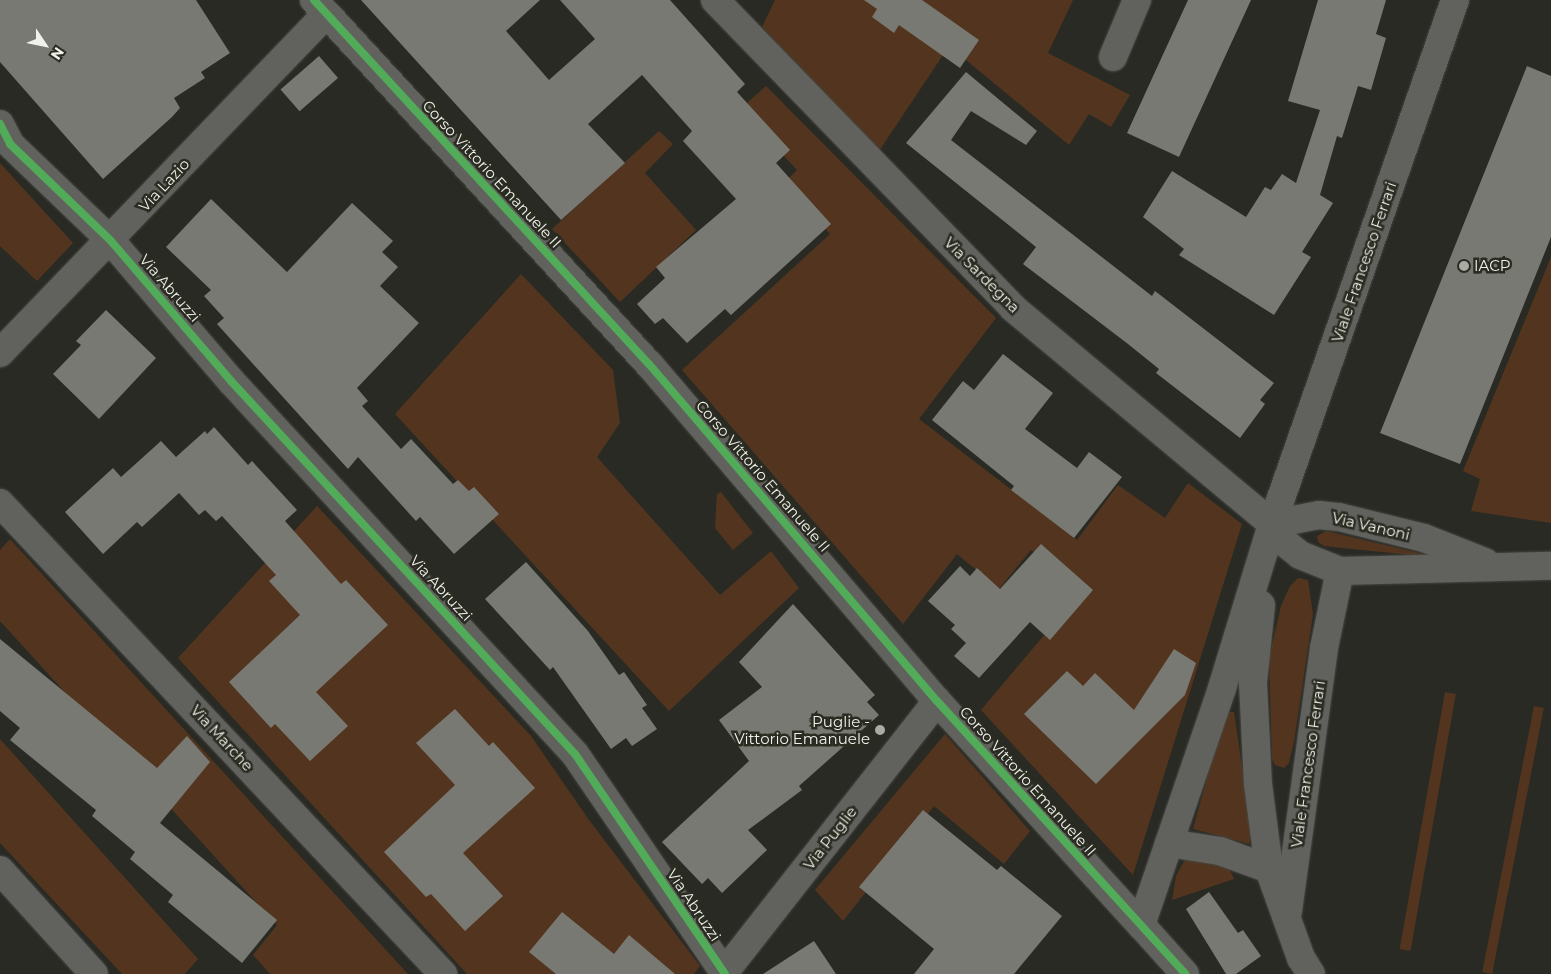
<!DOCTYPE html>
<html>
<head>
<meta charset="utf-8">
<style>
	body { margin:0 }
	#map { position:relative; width:1551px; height:974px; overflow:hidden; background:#292a24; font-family:Montserrat,sans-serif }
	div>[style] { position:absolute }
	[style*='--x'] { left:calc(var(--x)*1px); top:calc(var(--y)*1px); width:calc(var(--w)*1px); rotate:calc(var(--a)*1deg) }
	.green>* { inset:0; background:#53351f; transform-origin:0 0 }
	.building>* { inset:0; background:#797974; transform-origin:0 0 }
	.roads { filter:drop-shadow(0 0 1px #464742) drop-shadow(0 0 1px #464742) }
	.street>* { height:28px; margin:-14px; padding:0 14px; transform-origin:14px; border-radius:14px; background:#61615e }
	.secondary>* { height:28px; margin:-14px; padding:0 14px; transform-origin:14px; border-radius:14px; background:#61615e }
	.cycleway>* { height:8px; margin:-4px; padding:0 4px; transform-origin:4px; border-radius:4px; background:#51ab58 }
	.dots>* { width:14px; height:14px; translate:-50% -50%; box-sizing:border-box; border:2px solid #2a2c22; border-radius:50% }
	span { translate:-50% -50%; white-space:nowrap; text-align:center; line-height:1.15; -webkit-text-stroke:5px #2a2c22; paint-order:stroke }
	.street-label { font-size:15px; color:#f0f1eb }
	.poi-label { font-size:15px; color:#f0f1eb }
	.left { translate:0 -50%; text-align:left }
	.right { translate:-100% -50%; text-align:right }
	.north { position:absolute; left:20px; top:20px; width:50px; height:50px; -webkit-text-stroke:4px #2a2c22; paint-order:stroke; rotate:124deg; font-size:14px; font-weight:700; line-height:20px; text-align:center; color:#f0f1eb }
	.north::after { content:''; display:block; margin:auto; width:18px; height:22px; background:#f0f1eb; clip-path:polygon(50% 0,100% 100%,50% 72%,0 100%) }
</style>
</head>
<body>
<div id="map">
	<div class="green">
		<i style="clip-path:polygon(775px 0,1073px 0,1048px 53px,1130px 95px,1111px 127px,1089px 114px,1069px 145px,949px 46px,879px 151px,762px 27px)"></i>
		<i style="clip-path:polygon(766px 86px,996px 318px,919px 419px,1077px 540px,1118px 485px,1165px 518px,1188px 483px,1242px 524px,1133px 875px,981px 710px,1082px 590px,1031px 550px,999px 589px,957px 554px,903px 624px,682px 370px,830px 234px,784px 183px,797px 170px,740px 109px)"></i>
		<i style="clip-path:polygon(659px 131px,673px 144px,645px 173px,696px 230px,620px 302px,552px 229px)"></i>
		<i style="clip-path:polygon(0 163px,73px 243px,37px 281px,0 246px)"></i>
		<i style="clip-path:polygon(1551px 257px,1551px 523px,1471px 511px,1480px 479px,1463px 471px)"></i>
		<i style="clip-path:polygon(521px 274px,613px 370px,620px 423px,597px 457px,720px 595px,771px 551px,799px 588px,669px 711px,395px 414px)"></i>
		<i style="clip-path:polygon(721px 492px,753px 533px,733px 550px,715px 528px,717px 494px)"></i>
		<i style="clip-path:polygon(317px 506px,531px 736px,589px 820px,700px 966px,694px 974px,467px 974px,178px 658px)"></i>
		<i style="clip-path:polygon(1326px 531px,1339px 534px,1440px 558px,1324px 546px,1318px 542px,1317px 536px)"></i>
		<i style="clip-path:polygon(10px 539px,408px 974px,270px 974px,253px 955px,277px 925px,0 621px,0 550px)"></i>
		<i style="clip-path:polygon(1298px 578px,1308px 580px,1313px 614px,1294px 742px,1289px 763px,1284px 768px,1275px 765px,1272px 758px,1269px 658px,1281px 606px,1290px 586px)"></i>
		<i style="left:1445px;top:692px;width:11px;height:261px;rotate:10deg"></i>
		<i style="left:1534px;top:706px;width:10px;height:271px;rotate:11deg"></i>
		<i style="clip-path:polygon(1225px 712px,1234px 712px,1252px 834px,1249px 844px,1193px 829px)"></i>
		<i style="clip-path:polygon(945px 734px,1030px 831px,1004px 864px,934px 806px,843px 921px,815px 890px)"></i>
		<i style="clip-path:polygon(0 739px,198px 959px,185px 974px,122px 974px,0 843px)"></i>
		<i style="clip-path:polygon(1185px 859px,1206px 859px,1222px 866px,1230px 870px,1234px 879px,1172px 900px,1176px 876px)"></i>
	</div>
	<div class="building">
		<i style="clip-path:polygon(0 0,196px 0,230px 53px,201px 72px,205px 78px,174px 98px,180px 108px,172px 117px,103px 179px,0 62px)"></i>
		<i style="clip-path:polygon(361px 0,540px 0,506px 31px,549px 80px,595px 39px,560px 0,670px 0,745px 84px,737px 92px,790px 150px,776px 163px,831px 224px,731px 315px,725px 309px,687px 343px,663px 318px,655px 324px,637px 304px,665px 278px,656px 267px,736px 199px,683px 141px,692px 131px,642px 75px,588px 124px,625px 163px,561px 220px)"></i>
		<i style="clip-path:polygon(864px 0,922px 0,979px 40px,960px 68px,899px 25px,894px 33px,872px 17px,877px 9px)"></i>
		<i style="clip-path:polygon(1188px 0,1251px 0,1179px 157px,1127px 133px)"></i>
		<i style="clip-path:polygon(1318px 0,1386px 0,1376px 34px,1386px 38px,1371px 90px,1358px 86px,1342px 138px,1337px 136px,1320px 195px,1333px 203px,1302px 252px,1311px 257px,1274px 315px,1179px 255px,1184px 249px,1143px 217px,1172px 171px,1246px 217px,1265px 187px,1271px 190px,1282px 174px,1296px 183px,1320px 110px,1288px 101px)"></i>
		<i style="left:319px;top:56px;width:29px;height:51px;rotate:49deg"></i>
		<i style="clip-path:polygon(1527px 66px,1551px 76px,1551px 237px,1460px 464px,1380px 433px)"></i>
		<i style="clip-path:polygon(966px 72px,1037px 131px,1026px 145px,971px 111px,951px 140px,1152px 296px,1155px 291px,1274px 383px,1260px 400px,1265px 404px,1240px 438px,1156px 373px,1159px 369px,1128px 344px,1023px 264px,1036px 247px,906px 143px)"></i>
		<i style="clip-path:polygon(211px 199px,287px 272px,352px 203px,393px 241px,382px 252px,398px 267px,380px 286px,419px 323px,357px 388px,368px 401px,362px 406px,401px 449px,411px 439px,453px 484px,458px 480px,469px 491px,474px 487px,499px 514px,454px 554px,420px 517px,416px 521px,358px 457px,348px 469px,217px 324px,224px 318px,204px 296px,211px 290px,166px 247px)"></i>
		<i style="clip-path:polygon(106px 310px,156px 358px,99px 419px,53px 374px,81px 345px,76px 341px)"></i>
		<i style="clip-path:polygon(1003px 354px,1053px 393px,1025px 429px,1077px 468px,1089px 452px,1122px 477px,1074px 538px,1011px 490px,1014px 486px,932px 420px,963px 381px,974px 390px)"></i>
		<i style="clip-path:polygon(214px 427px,248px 465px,252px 461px,297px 510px,285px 521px,341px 584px,346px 580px,388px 625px,316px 692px,348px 726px,310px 761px,275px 724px,271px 728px,229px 682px,300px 615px,269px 581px,276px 575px,222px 516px,216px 521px,205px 510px,199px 515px,179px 493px,142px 527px,137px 522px,103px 554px,65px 512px,113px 468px,121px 477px,161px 441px,176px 457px,205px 431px,207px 434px)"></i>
		<i style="clip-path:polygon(1041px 544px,1093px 590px,1050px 640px,1030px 622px,979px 678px,954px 656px,966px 643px,951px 629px,955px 625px,928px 601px,960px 566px,970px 576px,977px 568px,1000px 589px)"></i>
		<i style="clip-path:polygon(526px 562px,588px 631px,619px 675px,624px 672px,647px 705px,642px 708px,657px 729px,632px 746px,626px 738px,611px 749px,553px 667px,550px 670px,485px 599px)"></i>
		<i style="clip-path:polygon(793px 604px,875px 695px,867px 702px,879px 715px,799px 786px,802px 790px,748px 830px,767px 850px,722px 893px,708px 878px,702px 884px,662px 842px,749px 761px,719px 720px,762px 687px,739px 662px)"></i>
		<i style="clip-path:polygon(0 639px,157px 768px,187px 736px,210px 762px,160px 823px,277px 920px,242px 963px,168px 902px,173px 895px,130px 859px,135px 852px,92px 816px,96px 810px,10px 740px,20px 728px,0 711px)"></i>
		<i style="clip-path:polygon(1174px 649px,1196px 663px,1185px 695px,1096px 784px,1024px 714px,1067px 671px,1083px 686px,1095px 673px,1134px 710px)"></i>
		<i style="clip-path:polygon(455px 709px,489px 746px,493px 742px,535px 788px,463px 853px,503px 896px,465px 931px,431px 894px,426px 897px,384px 852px,455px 785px,416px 743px)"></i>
		<i style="clip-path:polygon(923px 810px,997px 870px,1001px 866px,1062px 916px,1014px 974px,914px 974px,934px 949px,859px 887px)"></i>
		<i style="clip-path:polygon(1209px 892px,1238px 933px,1243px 930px,1261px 956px,1236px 974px,1226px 974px,1186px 909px)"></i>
		<i style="clip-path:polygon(562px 912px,614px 954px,629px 935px,675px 974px,556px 974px,529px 952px)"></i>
		<i style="clip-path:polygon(814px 941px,836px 974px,763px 974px)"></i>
	</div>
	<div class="roads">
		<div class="street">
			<i style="--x:314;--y:0;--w:495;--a:47.4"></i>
			<i style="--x:649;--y:364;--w:443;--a:49.5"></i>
			<i style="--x:937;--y:701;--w:303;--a:47.7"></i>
			<i style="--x:715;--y:0;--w:429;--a:45.9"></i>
			<i style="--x:1013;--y:308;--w:337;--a:39.8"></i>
			<i style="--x:1272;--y:524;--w:22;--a:56"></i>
			<i style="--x:1284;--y:542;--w:21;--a:39"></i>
			<i style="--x:1300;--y:555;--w:43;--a:21.8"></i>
			<i style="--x:1340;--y:571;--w:211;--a:-1.4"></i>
			<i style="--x:1113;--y:57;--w:62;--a:-67.2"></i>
			<i style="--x:0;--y:124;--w:22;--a:63"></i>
			<i style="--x:10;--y:144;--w:140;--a:43.8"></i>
			<i style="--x:111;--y:241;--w:184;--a:49.4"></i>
			<i style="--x:231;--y:381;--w:507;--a:47.32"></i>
			<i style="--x:575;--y:754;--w:266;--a:55.7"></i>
			<i style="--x:0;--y:353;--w:469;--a:-46.1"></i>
			<i style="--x:0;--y:503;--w:647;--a:46.75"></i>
			<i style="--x:1272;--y:524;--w:48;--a:-10.8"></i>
			<i style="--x:1319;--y:515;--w:20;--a:6"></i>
			<i style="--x:1339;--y:517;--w:88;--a:13.9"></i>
			<i style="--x:1424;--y:538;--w:66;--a:21.5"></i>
			<i style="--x:0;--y:870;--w:140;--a:47.9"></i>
			<i style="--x:723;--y:974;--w:347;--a:-51.9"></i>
		</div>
		<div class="secondary">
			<i style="--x:1261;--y:605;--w:78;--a:95.9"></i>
			<i style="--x:1253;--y:683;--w:101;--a:87.2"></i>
			<i style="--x:1258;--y:784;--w:86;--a:82.6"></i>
			<i style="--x:1269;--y:869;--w:95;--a:70.2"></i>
			<i style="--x:1301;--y:958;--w:19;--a:58"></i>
			<i style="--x:1169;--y:843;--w:52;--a:8.9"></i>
			<i style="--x:1220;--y:851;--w:52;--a:20.2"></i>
			<i style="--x:1288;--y:911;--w:265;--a:-82.2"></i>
			<i style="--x:1324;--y:648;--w:79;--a:-78.3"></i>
			<i style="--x:1185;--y:974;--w:66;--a:-131.9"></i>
			<i style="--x:1141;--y:925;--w:250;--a:-71.1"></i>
			<i style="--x:1222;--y:688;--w:171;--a:-73"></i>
			<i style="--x:1272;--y:524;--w:555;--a:-70.75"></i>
		</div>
	</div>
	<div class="cycleway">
		<i style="--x:314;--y:0;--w:495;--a:47.4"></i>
		<i style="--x:649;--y:364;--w:443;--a:49.5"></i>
		<i style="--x:937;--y:701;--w:369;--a:47.7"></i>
		<i style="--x:0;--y:124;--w:22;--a:63"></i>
		<i style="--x:10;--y:144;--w:140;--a:43.8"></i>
		<i style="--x:111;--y:241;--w:184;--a:49.4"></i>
		<i style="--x:231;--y:381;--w:507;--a:47.32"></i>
		<i style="--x:575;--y:754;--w:266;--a:55.7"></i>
	</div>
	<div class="dots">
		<i style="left:1464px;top:266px;background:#aaaba5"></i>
		<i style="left:880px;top:730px;background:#aaaba5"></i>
	</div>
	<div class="street-label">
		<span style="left:492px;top:174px;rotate:47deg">Corso Vittorio Emanuele II</span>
		<span style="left:164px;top:185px;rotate:-47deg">Via Lazio</span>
		<span style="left:1364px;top:262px;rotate:-71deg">Viale Francesco Ferrari</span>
		<span style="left:982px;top:275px;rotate:45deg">Via Sardegna</span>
		<span style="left:170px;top:288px;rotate:49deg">Via Abruzzi</span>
		<span style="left:763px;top:476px;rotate:49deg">Corso Vittorio Emanuele II</span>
		<span style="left:1371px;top:526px;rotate:13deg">Via Vanoni</span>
		<span style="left:441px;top:588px;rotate:47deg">Via Abruzzi</span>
		<span style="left:222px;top:738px;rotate:47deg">Via Marche</span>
		<span style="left:1308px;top:764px;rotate:-82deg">Viale Francesco Ferrari</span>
		<span style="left:1028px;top:781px;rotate:48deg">Corso Vittorio Emanuele II</span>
		<span style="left:830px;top:838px;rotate:-52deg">Via Puglie</span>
		<span style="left:694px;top:905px;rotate:56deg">Via Abruzzi</span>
	</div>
	<div class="poi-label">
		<span class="left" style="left:1474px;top:266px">IACP</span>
		<span class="right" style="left:870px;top:730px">Puglie -<br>Vittorio Emanuele</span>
	</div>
	<div class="north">N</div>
</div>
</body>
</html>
